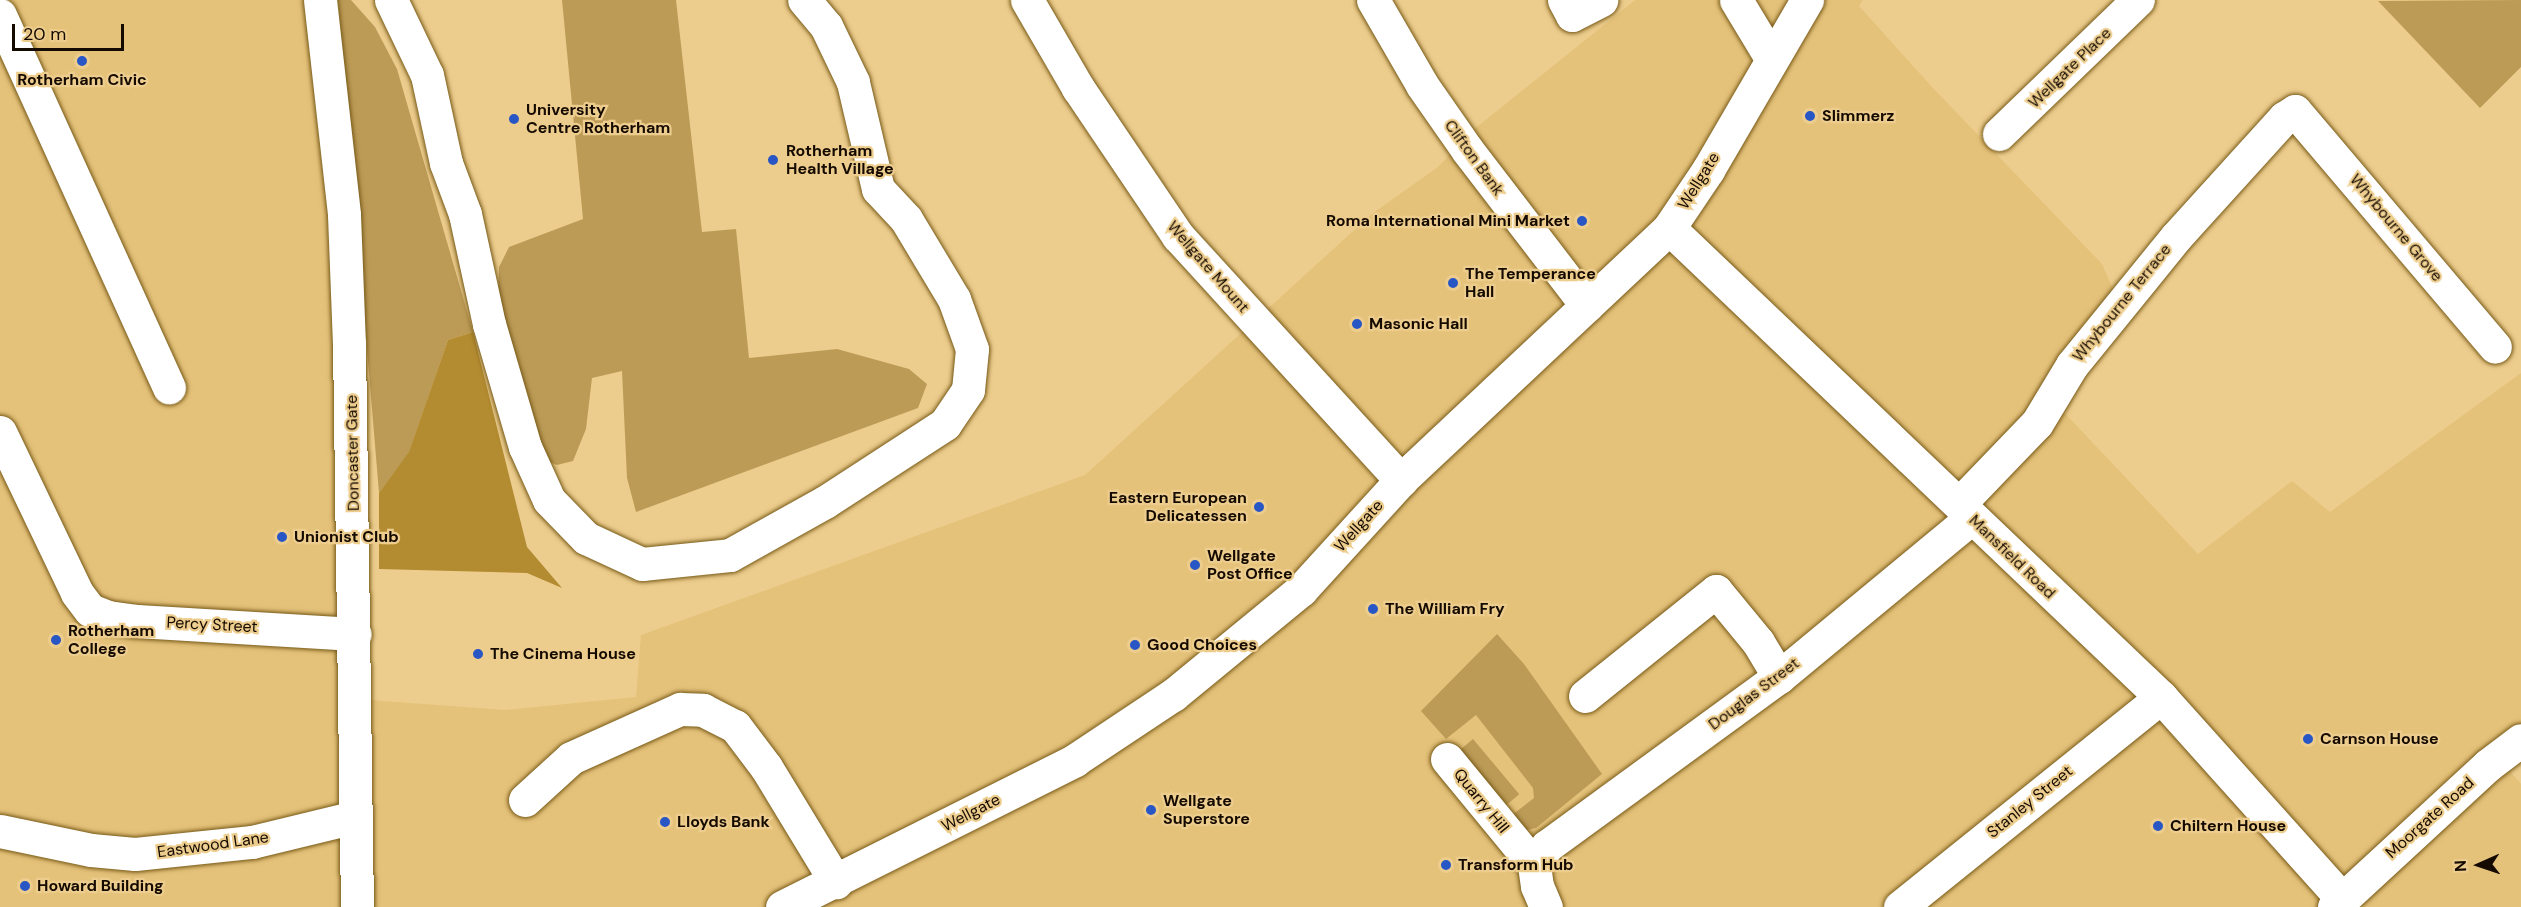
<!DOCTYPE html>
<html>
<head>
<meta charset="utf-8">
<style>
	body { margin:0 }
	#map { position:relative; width:2521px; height:907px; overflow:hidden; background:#edcd8d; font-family:"DM Sans",sans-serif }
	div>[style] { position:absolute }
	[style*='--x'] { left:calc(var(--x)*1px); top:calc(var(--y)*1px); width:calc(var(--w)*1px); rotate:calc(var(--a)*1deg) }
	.built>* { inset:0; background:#e5c27a }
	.green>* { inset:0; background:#bc9b57; transform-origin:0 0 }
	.forest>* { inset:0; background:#b38b31 }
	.roads { filter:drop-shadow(0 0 2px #775a18) drop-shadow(0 0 2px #775a18) }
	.minor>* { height:33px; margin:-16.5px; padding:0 16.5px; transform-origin:16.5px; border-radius:16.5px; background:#fff }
	.dots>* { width:16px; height:16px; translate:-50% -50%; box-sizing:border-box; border:3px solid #edcd8d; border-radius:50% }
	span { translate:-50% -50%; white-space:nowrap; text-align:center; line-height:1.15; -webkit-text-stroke:4.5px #edcd8d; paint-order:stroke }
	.street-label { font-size:16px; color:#150a00 }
	.poi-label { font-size:16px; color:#150a00; font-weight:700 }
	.left { translate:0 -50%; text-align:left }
	.right { translate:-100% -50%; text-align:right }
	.north { position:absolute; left:2449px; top:835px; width:60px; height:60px; -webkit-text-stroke:4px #edcd8d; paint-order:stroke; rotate:267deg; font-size:16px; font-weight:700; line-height:24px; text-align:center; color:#150a00 }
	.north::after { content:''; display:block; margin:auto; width:21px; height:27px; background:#150a00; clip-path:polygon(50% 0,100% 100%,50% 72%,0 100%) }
	.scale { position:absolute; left:12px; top:24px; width:112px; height:27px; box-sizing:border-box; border:3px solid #150a00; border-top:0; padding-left:8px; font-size:18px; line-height:21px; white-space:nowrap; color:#150a00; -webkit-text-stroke:4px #edcd8d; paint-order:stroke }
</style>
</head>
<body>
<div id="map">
	<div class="built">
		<i style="clip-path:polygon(0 0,320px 0,355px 699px,506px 710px,636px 697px,641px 635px,1085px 475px,1373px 213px,1438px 167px,1472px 131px,1635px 0,1863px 0,1859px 6px,1932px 87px,2102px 264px,2116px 296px,2040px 387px,2198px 554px,2292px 481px,2330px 512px,2521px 373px,2521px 760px,2508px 769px,2521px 784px,2521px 907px,0 907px)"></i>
	</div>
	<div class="green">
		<i style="clip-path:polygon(338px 0,351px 0,375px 27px,397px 69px,473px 332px,448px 340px,409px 453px,379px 493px)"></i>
		<i style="clip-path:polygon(562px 0,676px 0,702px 232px,736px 229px,749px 358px,837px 349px,909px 369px,927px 384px,918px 408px,636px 512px,627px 478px,622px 371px,592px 378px,586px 429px,573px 461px,557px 465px,529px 454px,498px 295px,499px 267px,509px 247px,583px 219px)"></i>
		<i style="clip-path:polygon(2521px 0,2521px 67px,2480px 108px,2378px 1px)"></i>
		<i style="clip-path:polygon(1497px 634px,1524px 664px,1602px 774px,1536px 828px,1526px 830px,1507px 819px,1534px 798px,1533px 788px,1476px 715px,1446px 739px,1421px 711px)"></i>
		<i style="left:1473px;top:739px;width:72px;height:25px;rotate:50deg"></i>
	</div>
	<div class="forest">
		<i style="clip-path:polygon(473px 332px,527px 547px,562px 588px,527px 573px,379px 569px,379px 493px,409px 452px,448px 340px)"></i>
	</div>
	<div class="roads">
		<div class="minor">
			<i style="--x:320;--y:0;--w:216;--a:83.6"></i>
			<i style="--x:344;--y:215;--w:128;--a:87.8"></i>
			<i style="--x:349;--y:343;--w:564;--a:89.19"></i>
			<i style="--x:391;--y:0;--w:83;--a:64.4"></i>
			<i style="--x:427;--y:75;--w:90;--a:77.8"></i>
			<i style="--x:446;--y:163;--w:54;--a:69.6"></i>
			<i style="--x:465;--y:214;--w:113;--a:77.7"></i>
			<i style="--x:489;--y:324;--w:128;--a:73.7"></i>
			<i style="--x:525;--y:447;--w:58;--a:65.6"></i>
			<i style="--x:549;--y:500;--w:53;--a:45.8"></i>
			<i style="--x:586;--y:538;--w:62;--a:24.9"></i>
			<i style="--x:642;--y:564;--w:88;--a:-5.8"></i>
			<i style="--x:730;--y:555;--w:109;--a:-29.2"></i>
			<i style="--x:825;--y:502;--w:143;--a:-33"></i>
			<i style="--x:945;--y:424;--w:41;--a:-55.9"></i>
			<i style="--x:968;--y:390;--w:41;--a:-84.4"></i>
			<i style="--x:972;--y:349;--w:53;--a:-109.8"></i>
			<i style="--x:954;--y:299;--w:93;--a:-121"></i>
			<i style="--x:906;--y:219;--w:41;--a:-133"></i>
			<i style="--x:878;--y:189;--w:110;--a:-103.2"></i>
			<i style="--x:853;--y:82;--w:62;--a:-115.7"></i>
			<i style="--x:826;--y:26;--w:34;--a:-130"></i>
			<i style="--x:1027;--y:0;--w:102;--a:59.9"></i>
			<i style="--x:1078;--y:88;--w:179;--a:56"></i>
			<i style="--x:1178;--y:236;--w:331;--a:47.6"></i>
			<i style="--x:1373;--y:0;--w:98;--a:60"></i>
			<i style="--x:1422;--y:85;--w:80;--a:55.1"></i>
			<i style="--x:1468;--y:151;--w:195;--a:52.5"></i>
			<i style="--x:1564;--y:0;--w:17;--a:62"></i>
			<i style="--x:1572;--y:15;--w:33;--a:-27"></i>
			<i style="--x:1736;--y:0;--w:68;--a:58.9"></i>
			<i style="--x:0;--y:15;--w:409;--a:65.6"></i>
			<i style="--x:1999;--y:134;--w:193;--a:-44"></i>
			<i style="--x:1669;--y:228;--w:680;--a:43.63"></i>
			<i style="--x:2161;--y:697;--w:271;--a:48.1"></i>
			<i style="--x:0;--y:432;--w:178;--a:64.4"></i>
			<i style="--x:77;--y:593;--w:21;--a:53"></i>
			<i style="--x:90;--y:610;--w:19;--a:21"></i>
			<i style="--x:108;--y:617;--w:29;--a:8"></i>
			<i style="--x:137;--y:621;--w:218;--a:3.4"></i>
			<i style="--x:1959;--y:504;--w:112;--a:-46.1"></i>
			<i style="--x:2037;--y:423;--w:68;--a:-58.9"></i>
			<i style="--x:2072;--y:365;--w:165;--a:-50.9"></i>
			<i style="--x:2176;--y:237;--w:161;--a:-47.8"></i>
			<i style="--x:2284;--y:118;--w:13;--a:-32"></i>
			<i style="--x:2295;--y:111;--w:309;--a:49.7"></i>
			<i style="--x:1585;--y:696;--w:168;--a:-38.7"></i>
			<i style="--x:1716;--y:591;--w:66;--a:50.5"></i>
			<i style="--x:1758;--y:642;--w:41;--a:59"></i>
			<i style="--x:1447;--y:759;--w:137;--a:50.6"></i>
			<i style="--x:1534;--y:865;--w:21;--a:82"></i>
			<i style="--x:1537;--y:886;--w:23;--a:67"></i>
			<i style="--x:525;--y:800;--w:62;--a:-42.4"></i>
			<i style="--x:571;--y:758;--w:120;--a:-24.2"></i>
			<i style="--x:680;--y:709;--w:23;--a:2"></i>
			<i style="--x:703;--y:710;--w:36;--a:27"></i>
			<i style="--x:735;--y:726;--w:51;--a:52.9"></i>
			<i style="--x:766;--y:767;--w:135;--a:58.7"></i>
			<i style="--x:0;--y:831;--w:93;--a:11.8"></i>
			<i style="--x:91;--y:850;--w:44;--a:5.2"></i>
			<i style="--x:135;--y:854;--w:118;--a:-5.9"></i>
			<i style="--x:252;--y:842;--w:106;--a:-13.6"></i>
			<i style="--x:1534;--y:865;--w:23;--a:-56"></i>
			<i style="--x:1547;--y:846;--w:287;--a:-36.1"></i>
			<i style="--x:1779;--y:677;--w:249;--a:-39.6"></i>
			<i style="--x:782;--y:907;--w:328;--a:-26.6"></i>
			<i style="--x:1075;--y:760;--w:118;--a:-33.6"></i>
			<i style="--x:1173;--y:695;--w:166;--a:-39.4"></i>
			<i style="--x:1301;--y:590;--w:149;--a:-47.7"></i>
			<i style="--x:1401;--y:480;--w:368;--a:-43.2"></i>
			<i style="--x:1669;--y:228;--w:70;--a:-56.1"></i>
			<i style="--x:1708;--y:170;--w:197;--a:-59.8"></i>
			<i style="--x:1900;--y:907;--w:335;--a:-38.8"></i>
			<i style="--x:2334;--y:907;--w:209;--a:-42.7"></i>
			<i style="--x:2488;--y:765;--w:41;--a:-37.1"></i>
		</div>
	</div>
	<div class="dots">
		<i style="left:82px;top:61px;background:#2956c5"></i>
		<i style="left:1810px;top:116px;background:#2956c5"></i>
		<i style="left:514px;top:119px;background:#2956c5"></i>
		<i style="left:773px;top:160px;background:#2956c5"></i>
		<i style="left:1582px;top:221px;background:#2956c5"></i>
		<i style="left:1453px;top:283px;background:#2956c5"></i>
		<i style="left:1357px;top:324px;background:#2956c5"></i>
		<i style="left:1259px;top:507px;background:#2956c5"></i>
		<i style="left:282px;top:537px;background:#2956c5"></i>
		<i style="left:1195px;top:565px;background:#2956c5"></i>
		<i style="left:1373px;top:609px;background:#2956c5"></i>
		<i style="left:56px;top:640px;background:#2956c5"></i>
		<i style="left:1135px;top:645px;background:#2956c5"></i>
		<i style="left:478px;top:654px;background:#2956c5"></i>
		<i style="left:2308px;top:739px;background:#2956c5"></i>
		<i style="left:1151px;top:810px;background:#2956c5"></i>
		<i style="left:665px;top:822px;background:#2956c5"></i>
		<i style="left:2158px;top:826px;background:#2956c5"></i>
		<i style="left:1446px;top:865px;background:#2956c5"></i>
		<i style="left:25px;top:886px;background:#2956c5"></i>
	</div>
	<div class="street-label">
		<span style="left:2070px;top:68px;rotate:-44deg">Wellgate Place</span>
		<span style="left:1474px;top:158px;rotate:54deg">Clifton Bank</span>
		<span style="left:1699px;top:181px;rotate:-58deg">Wellgate</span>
		<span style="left:2396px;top:228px;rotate:50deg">Whybourne Grove</span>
		<span style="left:1208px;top:267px;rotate:49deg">Wellgate Mount</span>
		<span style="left:2122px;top:303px;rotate:-51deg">Whybourne Terrace</span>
		<span style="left:353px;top:453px;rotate:-91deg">Doncaster Gate</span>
		<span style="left:1359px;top:526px;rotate:-48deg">Wellgate</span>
		<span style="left:2012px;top:557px;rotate:44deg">Mansfield Road</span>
		<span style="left:212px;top:625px;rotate:3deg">Percy Street</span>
		<span style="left:1754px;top:694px;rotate:-37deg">Douglas Street</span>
		<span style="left:1481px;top:801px;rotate:51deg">Quarry Hill</span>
		<span style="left:2030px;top:802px;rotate:-39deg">Stanley Street</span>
		<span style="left:971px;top:813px;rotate:-27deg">Wellgate</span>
		<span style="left:2430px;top:818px;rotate:-42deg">Moorgate Road</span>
		<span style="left:213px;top:845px;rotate:-8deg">Eastwood Lane</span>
	</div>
	<div class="poi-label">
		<span style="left:82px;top:80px">Rotherham Civic</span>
		<span class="left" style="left:526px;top:119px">University<br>Centre Rotherham</span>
		<span class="left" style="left:1822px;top:116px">Slimmerz</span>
		<span class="left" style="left:786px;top:160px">Rotherham<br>Health Village</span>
		<span class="right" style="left:1570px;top:221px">Roma International Mini Market</span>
		<span class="left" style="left:1465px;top:283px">The Temperance<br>Hall</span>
		<span class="left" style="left:1369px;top:324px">Masonic Hall</span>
		<span class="right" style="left:1247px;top:507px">Eastern European<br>Delicatessen</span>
		<span class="left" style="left:294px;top:537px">Unionist Club</span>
		<span class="left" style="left:1207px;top:565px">Wellgate<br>Post Office</span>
		<span class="left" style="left:1385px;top:609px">The William Fry</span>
		<span class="left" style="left:68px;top:640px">Rotherham<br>College</span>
		<span class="left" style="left:1147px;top:645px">Good Choices</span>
		<span class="left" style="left:490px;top:654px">The Cinema House</span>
		<span class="left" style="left:2320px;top:739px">Carnson House</span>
		<span class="left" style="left:1163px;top:810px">Wellgate<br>Superstore</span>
		<span class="left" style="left:677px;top:822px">Lloyds Bank</span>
		<span class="left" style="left:2170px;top:826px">Chiltern House</span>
		<span class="left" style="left:1458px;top:865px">Transform Hub</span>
		<span class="left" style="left:37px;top:886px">Howard Building</span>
	</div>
	<div class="north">N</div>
	<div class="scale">20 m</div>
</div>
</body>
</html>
